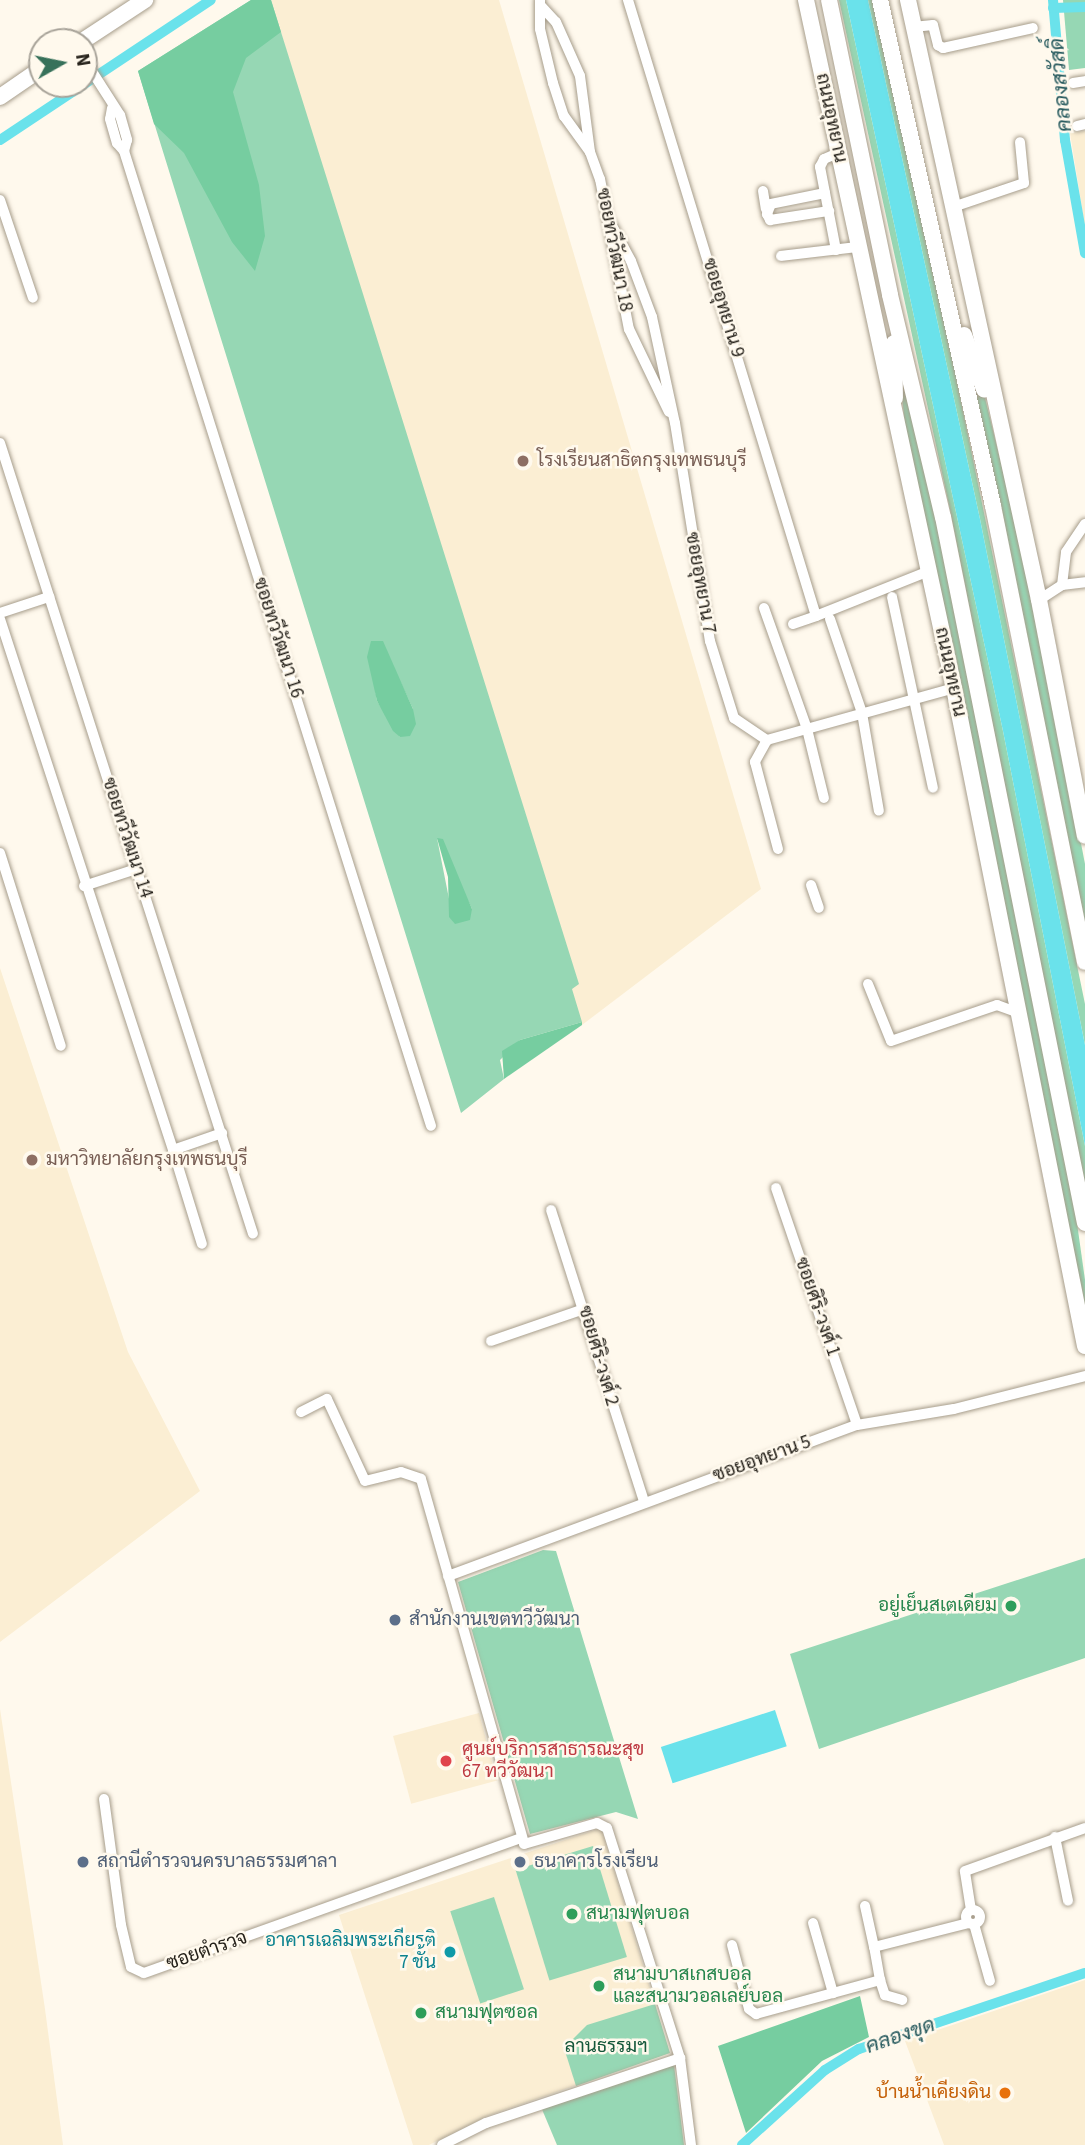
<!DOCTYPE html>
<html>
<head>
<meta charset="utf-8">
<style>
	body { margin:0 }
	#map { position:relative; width:1085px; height:2145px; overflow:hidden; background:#fff9ed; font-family:"Source Sans 3",Sarabun,sans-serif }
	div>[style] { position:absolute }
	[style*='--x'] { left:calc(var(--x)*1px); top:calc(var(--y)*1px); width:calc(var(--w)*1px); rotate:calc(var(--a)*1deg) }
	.built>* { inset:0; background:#fbeed3; transform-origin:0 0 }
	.green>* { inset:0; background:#96d7b4; transform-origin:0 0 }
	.forest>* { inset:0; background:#76cda0 }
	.water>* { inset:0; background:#6ae2eb; transform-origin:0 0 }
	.canal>* { height:10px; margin:-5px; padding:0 5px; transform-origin:5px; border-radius:5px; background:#6ae2eb }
	.roads { filter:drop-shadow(0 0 2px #a79d8b) drop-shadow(0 0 2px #a79d8b) }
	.street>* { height:10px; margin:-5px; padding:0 5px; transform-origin:5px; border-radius:5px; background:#fff }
	.street>.ring { margin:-5px; padding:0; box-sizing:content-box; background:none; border:10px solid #fff; border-radius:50% }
	.secondary>* { height:16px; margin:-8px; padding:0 8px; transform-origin:8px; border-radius:8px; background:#fff }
	.dots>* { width:19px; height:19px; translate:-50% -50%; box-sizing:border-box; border:4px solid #fff9ed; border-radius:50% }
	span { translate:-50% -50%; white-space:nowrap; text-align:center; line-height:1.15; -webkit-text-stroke:5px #fff9ed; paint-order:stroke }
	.street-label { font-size:19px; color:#25211a }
	.education-label { font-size:19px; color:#785e54 }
	.left { translate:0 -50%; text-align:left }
	.leisure-label { font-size:19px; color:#27864d }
	.right { translate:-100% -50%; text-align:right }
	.service-label { font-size:19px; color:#4e5e75 }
	.health-label { font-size:19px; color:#be3a42 }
	.culture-label { font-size:19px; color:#0d838f }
	.park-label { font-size:19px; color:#14573a }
	.food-label { font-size:19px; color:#c56008 }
	.water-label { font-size:21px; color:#24585c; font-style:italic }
	.north { position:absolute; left:28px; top:28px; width:70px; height:70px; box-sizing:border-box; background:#fff9ed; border:2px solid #a8a399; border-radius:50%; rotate:81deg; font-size:19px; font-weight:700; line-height:28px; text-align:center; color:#25211a }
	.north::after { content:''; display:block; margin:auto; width:24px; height:32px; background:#37715a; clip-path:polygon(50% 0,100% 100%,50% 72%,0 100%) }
</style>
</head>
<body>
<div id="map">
	<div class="built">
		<i style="clip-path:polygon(271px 0,499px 0,761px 889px,582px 1025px)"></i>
		<i style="clip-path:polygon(1085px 131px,1085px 227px,1070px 133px)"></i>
		<i style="clip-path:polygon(0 968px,128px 1352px,200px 1491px,0 1642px)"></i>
		<i style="clip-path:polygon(0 1709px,45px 2009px,63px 2145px,0 2145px)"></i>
		<i style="left:479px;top:1713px;width:70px;height:89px;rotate:75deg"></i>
		<i style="clip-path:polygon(601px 1828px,670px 2053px,487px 2116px,429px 2145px,413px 2145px,339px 1915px)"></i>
		<i style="clip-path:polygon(1085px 1980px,1085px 2145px,944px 2145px,905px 2041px)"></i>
	</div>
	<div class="green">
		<i style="clip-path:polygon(evenodd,251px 0,271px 0,579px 984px,572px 989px,582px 1022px,520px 1040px,500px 1060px,504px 1079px,461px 1113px,138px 71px,251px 0,372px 670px,401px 683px,413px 709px,400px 737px,377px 701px,372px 670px,251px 0,437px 838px,462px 888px,472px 909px,451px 909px,437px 838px)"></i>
		<i style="clip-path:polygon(839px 0,846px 0,1003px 731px,1085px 1146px,1085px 1188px,949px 505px)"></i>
		<i style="clip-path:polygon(868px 0,874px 0,953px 362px,1085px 1004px,1085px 1045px,980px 519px)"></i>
		<i style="clip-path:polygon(1063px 0,1085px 0,1085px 68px,1069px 70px)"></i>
		<i style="clip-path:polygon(899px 365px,903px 365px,968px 671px,1075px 1209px,1085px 1280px,1085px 1320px,905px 426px)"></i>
		<i style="clip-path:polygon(973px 368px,985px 398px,1031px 585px,1085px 864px,1085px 927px,971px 379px)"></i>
		<i style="clip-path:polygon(543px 1550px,556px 1551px,638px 1819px,616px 1812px,530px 1834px,458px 1582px)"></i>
		<i style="clip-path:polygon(1085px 1558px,1085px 1658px,819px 1749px,790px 1654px)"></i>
		<i style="left:593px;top:1846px;width:116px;height:81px;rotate:73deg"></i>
		<i style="left:494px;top:1897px;width:97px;height:46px;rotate:72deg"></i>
		<i style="clip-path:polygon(655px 2004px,670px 2053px,576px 2086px,564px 2048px,587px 2025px)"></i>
		<i style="clip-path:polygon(674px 2065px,684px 2145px,557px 2145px,541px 2107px)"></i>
	</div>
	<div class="forest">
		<i style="clip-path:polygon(251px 0,271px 0,281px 32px,246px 58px,233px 92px,259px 185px,265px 236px,255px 271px,232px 242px,184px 153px,154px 124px,138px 71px)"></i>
		<i style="clip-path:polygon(371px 641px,383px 641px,413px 709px,416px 724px,410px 736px,400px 737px,393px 731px,377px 701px,367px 657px)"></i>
		<i style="clip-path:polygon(437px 838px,443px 839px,472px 909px,470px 920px,455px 924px,449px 917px,448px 877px)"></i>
		<i style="clip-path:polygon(582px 1022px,582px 1025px,504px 1079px,502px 1051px,520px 1040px)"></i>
		<i style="clip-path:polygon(860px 1996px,869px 2037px,822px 2061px,746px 2133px,718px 2046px)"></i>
	</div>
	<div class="water">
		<i style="clip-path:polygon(846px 0,868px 0,980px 519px,1085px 1045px,1085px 1146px,1003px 731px)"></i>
		<i style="left:775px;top:1710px;width:38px;height:120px;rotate:72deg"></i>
	</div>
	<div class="canal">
		<i style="--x:1053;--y:0;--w:141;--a:85.1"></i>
		<i style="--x:1065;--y:140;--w:115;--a:80"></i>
		<i style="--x:1053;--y:8;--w:32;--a:-2"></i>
		<i style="--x:0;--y:140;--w:253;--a:-33.6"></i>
		<i style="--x:742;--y:2145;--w:112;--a:-42.1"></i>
		<i style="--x:825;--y:2070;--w:40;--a:-32"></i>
		<i style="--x:859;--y:2049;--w:238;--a:-18.6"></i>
	</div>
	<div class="roads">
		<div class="street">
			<i style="--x:540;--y:0;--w:29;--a:90"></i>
			<i style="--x:540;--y:29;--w:56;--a:76.5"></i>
			<i style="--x:553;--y:83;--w:35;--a:72"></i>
			<i style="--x:564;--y:116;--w:44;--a:54.2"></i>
			<i style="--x:590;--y:152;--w:29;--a:70"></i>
			<i style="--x:600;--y:179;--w:153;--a:79.1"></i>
			<i style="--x:629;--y:329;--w:92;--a:64.3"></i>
			<i style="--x:628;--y:0;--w:644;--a:73.03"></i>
			<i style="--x:816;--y:616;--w:122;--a:-21.7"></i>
			<i style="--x:540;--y:5;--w:23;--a:47"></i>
			<i style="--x:556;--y:22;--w:59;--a:66"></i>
			<i style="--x:580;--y:76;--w:77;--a:82.5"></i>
			<i style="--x:913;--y:27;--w:20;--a:-6"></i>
			<i style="--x:933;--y:25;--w:21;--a:76"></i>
			<i style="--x:938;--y:45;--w:6;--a:31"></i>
			<i style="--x:943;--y:48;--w:92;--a:-12.5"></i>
			<i style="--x:84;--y:59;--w:67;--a:57.3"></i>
			<i style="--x:120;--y:115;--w:26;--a:74"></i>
			<i style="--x:127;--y:140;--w:11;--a:105"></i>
			<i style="--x:1073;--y:83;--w:12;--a:-9"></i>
			<i style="--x:112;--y:108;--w:11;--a:100"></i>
			<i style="--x:110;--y:119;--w:25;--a:74"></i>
			<i style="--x:117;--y:143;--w:11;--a:49"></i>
			<i style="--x:124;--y:151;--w:1022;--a:72.52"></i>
			<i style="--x:1077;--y:126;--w:8;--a:-14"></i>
			<i style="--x:763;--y:191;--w:18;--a:81"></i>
			<i style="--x:825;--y:193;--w:55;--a:168.5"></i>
			<i style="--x:771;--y:204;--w:11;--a:112"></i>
			<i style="--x:767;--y:214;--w:7;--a:63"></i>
			<i style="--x:770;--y:220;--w:60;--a:-8.7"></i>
			<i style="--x:0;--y:200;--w:103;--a:71.4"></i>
			<i style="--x:953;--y:207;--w:75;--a:-18.7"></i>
			<i style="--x:1024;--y:183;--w:41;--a:-95.6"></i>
			<i style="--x:610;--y:222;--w:44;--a:61.7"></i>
			<i style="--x:631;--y:261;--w:60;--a:69.4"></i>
			<i style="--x:652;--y:317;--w:108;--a:77.8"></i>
			<i style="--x:675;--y:423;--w:221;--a:80.9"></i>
			<i style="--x:710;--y:641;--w:81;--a:72.7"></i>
			<i style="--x:734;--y:718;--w:40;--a:34"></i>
			<i style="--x:767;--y:740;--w:194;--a:-15.5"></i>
			<i style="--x:836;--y:250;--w:85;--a:-100.9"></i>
			<i style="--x:820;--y:167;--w:9;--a:-63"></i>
			<i style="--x:824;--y:159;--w:15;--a:-23"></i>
			<i style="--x:781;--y:256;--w:78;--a:-6.7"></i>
			<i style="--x:0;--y:443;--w:830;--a:72.26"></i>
			<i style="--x:1062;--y:585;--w:23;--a:-7"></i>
			<i style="--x:892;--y:597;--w:195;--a:77.9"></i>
			<i style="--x:1039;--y:600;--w:27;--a:-33"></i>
			<i style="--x:1062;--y:585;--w:33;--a:-83"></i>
			<i style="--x:1066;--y:552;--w:34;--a:-56"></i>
			<i style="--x:764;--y:608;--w:128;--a:70.4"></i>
			<i style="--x:807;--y:729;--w:71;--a:76.2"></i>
			<i style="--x:0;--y:613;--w:52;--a:-18.1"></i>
			<i style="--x:0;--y:619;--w:558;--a:71.95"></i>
			<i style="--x:173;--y:1150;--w:52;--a:-19.1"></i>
			<i style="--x:830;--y:619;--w:99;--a:71.2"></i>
			<i style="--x:862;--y:713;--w:99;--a:80.2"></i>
			<i style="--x:793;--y:624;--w:24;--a:-19"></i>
			<i style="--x:767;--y:740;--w:25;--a:119"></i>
			<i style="--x:755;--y:762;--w:90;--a:75.2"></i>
			<i style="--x:0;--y:853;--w:202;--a:72.5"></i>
			<i style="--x:811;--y:885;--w:24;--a:71"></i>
			<i style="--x:84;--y:886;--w:55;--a:-18.1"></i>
			<i style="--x:868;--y:984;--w:61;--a:68"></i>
			<i style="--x:891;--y:1041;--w:112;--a:-18.8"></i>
			<i style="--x:997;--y:1005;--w:20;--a:20"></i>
			<i style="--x:173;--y:1150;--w:98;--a:72.9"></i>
			<i style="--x:776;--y:1188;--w:250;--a:71.1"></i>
			<i style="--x:551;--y:1210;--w:306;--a:72.3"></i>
			<i style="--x:491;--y:1341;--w:98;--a:-19"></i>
			<i style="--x:301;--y:1412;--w:29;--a:-27"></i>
			<i style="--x:327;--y:1399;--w:90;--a:65.1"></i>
			<i style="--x:365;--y:1481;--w:37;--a:-14"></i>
			<i style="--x:401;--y:1472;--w:21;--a:19"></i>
			<i style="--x:421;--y:1479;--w:379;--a:74.2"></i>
			<i style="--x:524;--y:1844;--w:76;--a:-16"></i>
			<i style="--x:597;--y:1823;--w:11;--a:27"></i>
			<i style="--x:607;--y:1828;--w:241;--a:72.4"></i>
			<i style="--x:680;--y:2058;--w:88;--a:82.8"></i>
			<i style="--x:448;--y:1576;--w:436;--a:-20.3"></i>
			<i style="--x:857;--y:1425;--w:98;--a:-9.4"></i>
			<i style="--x:954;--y:1409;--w:135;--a:-14.1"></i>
			<i style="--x:104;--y:1799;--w:127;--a:82.3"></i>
			<i style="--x:121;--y:1925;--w:43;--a:76.6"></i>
			<i style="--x:131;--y:1967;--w:14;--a:25"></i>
			<i style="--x:144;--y:1973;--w:401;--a:-19.7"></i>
			<i style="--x:1055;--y:1837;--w:65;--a:78.5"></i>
			<i style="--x:865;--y:1906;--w:42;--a:77.6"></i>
			<i class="ring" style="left:966px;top:1910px;width:4px;height:4px"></i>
			<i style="--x:971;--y:1910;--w:39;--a:-99"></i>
			<i style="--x:965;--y:1871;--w:127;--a:-19.7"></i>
			<i style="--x:813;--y:1923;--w:73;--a:74.1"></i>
			<i style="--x:974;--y:1924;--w:59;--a:74.3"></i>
			<i style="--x:732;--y:1945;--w:66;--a:75.1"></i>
			<i style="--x:749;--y:2009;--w:9;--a:36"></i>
			<i style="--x:756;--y:2014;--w:129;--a:-15.3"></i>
			<i style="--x:880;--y:1980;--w:34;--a:-100"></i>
			<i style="--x:874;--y:1947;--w:97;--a:-14.3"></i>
			<i style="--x:880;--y:1980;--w:16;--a:72"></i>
			<i style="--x:885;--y:1995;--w:18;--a:16"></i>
			<i style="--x:442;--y:2145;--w:49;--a:-26.6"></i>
			<i style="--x:486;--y:2123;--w:205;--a:-18.5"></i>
		</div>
		<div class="secondary">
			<i style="--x:806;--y:0;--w:704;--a:77.86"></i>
			<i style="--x:954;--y:688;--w:671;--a:78.74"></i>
			<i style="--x:829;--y:0;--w:301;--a:78.3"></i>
			<i style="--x:890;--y:295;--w:228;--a:76.6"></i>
			<i style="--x:943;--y:517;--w:720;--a:78.63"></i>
			<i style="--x:880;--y:0;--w:518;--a:77.41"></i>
			<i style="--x:993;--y:506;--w:465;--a:78.6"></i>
			<i style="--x:908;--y:0;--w:614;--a:77.68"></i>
			<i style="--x:1039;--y:600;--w:240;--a:79"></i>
			<i style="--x:81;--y:42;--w:77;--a:-33.3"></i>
			<i style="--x:0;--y:97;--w:51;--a:-34.6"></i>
			<i style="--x:964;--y:335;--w:58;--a:69.7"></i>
			<i style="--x:894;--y:343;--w:55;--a:89"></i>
		</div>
	</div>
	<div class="dots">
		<i style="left:523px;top:461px;background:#8d6e63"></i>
		<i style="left:32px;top:1160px;background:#8d6e63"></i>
		<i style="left:1011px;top:1606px;background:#2e9e5b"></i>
		<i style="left:395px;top:1620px;background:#5c6f8a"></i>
		<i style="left:446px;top:1761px;background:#e0444e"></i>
		<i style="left:83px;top:1862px;background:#5c6f8a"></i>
		<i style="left:520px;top:1862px;background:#5c6f8a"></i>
		<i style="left:572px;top:1914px;background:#2e9e5b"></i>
		<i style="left:450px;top:1952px;background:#0f9aa8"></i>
		<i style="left:599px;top:1986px;background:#2e9e5b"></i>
		<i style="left:421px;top:2013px;background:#2e9e5b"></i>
		<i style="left:1005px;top:2093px;background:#e8710a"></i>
	</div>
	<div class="street-label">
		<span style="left:831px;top:118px;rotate:78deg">ถนนอุทยาน</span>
		<span style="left:614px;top:250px;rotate:79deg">ซอยทวีวัฒนา 18</span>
		<span style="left:723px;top:308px;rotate:73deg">ซอยอุทยาน 9</span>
		<span style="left:700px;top:583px;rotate:80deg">ซอยอุทยาน 7</span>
		<span style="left:278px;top:638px;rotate:72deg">ซอยทวีวัฒนา 16</span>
		<span style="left:950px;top:672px;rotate:78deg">ถนนอุทยาน</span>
		<span style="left:127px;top:838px;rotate:72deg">ซอยทวีวัฒนา 14</span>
		<span style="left:817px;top:1307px;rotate:71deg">ซอยศิริ-วงศ์ 1</span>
		<span style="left:598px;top:1356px;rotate:74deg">ซอยศิริ-วงศ์ 2</span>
		<span style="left:762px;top:1459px;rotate:-20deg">ซอยอุทยาน 5</span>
		<span style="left:207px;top:1951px;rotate:-19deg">ซอยตำรวจ</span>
	</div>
	<div class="education-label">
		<span class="left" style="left:537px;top:461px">โรงเรียนสาธิตกรุงเทพธนบุรี</span>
		<span class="left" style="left:46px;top:1160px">มหาวิทยาลัยกรุงเทพธนบุรี</span>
	</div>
	<div class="leisure-label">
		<span class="right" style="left:997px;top:1606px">อยู่เย็นสเตเดียม</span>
		<span class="left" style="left:586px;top:1914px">สนามฟุตบอล</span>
		<span class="left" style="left:613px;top:1986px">สนามบาสเกสบอล<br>และสนามวอลเลย์บอล</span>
		<span class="left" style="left:435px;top:2013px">สนามฟุตซอล</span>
	</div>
	<div class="service-label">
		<span class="left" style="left:409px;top:1620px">สำนักงานเขตทวีวัฒนา</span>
		<span class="left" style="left:97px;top:1862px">สถานีตำรวจนครบาลธรรมศาลา</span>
		<span class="left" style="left:534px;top:1862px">ธนาคารโรงเรียน</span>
	</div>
	<div class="health-label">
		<span class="left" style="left:462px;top:1761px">ศูนย์บริการสาธารณะสุข<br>67 ทวีวัฒนา</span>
	</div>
	<div class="culture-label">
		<span class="right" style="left:436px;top:1952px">อาคารเฉลิมพระเกียรติ<br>7 ชั้น</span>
	</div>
	<div class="park-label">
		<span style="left:606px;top:2047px">ลานธรรมฯ</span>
	</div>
	<div class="food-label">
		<span class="right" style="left:991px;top:2093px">บ้านน้ำเคียงดิน</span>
	</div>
	<div class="water-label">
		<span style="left:1060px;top:85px;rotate:-95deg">คลองสวัสดิ์</span>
		<span style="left:900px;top:2035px;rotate:-19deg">คลองขุด</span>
	</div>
	<div class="north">N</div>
</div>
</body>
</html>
